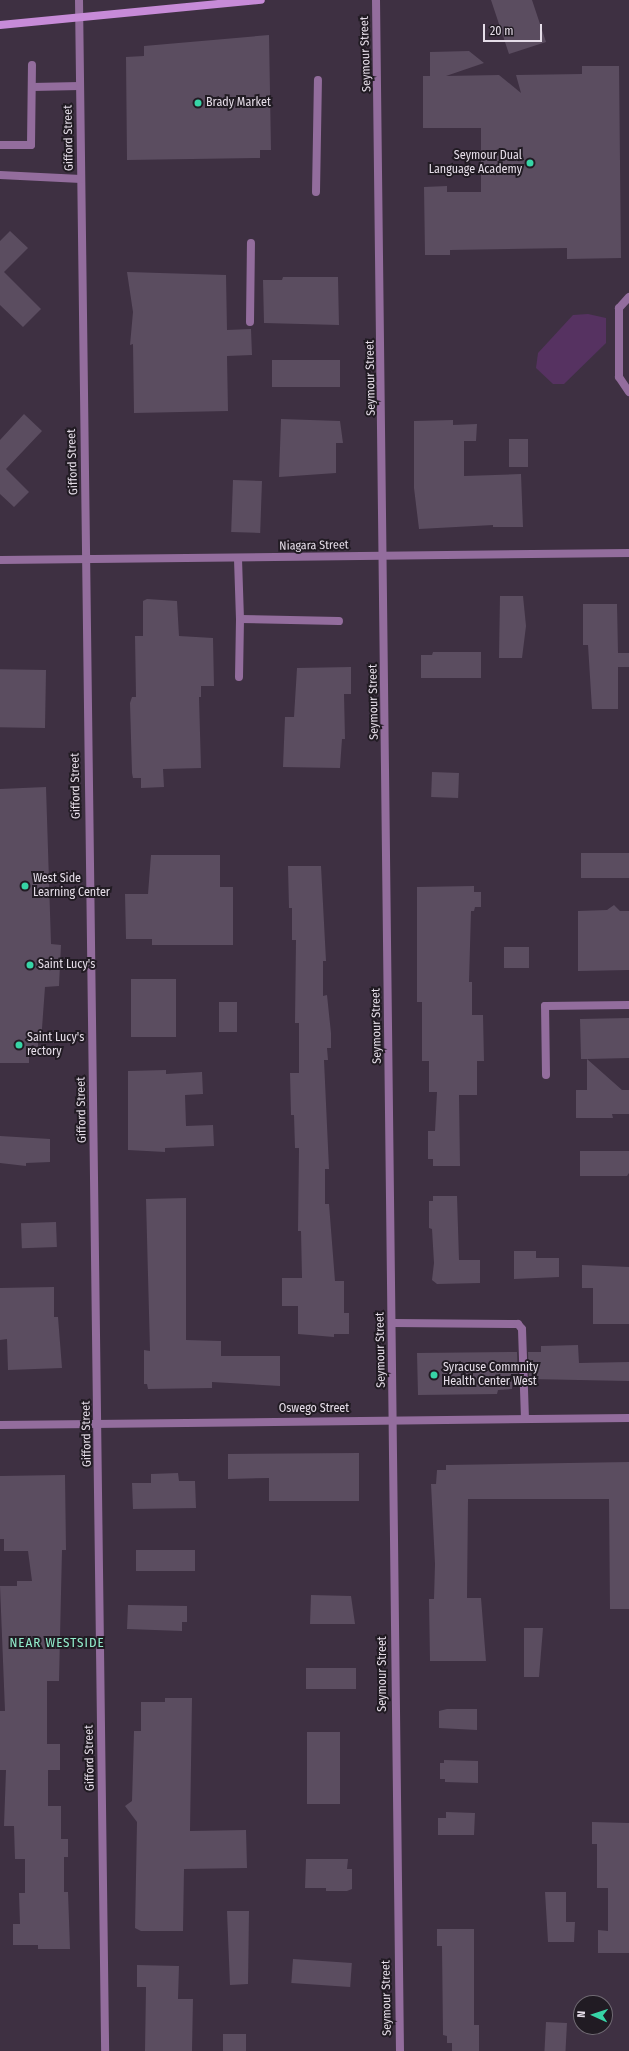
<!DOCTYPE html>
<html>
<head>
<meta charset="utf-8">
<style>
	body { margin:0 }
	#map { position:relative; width:629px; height:2051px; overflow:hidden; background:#3e3042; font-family:"Fira Sans Condensed",sans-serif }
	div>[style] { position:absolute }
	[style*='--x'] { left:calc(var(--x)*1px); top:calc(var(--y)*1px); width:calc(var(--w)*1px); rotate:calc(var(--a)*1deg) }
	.green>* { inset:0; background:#563261 }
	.building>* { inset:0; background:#5b4d60; transform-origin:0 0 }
	.service>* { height:8px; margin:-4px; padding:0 4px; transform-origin:4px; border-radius:4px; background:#936d9d }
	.minor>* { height:8px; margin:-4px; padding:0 4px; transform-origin:4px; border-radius:4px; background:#936d9d }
	.tertiary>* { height:8px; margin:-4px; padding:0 4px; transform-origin:4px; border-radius:4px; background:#936d9d }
	.secondary>* { height:8px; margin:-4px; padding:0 4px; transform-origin:4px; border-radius:4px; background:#c78bd8 }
	.dots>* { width:11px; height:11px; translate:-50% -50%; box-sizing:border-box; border:2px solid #211b23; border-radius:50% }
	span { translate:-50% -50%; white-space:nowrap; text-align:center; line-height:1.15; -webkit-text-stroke:4px #211b23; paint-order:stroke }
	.street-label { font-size:12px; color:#e5dde8 }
	.poi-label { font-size:12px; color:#e5dde8 }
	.left { translate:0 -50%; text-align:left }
	.right { translate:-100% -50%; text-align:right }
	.neighbourhood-label { font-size:13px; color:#92edcc; letter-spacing:1px }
	.north { position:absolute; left:573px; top:1995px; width:40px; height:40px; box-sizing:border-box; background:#211b23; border:1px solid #6f6972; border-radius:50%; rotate:273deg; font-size:11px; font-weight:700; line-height:16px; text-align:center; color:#e5dde8 }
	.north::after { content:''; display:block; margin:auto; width:14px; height:18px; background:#37d4a6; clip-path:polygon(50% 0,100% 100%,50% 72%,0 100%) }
	.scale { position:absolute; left:483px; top:24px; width:59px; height:18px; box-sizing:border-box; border:2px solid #e5dde8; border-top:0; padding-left:5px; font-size:12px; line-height:14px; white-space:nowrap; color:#e5dde8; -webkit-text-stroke:3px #211b23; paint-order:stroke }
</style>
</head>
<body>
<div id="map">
	<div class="green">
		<i style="clip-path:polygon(588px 314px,606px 318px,606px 343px,564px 384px,553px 384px,536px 368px,538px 353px,573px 315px)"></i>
	</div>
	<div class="building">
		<i style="clip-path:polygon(491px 0,532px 0,546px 42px,509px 54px)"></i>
		<i style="clip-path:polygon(269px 35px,271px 150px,260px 150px,260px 158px,127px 160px,126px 57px,144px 56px,144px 46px)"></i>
		<i style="clip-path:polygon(469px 51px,484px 63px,446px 76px,499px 75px,521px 93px,516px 75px,582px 74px,582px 66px,619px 66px,621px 258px,567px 259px,567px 248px,450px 250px,450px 255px,425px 255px,424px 187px,447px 186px,447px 192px,481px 192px,481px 128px,423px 128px,423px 76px,430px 76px,430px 52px)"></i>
		<i style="clip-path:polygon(10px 231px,28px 248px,4px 272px,41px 309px,23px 327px,0 305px,0 241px)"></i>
		<i style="clip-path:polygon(127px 272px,226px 275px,227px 330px,251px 329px,252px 355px,227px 356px,228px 411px,134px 413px,133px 344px,130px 345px,133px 312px)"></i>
		<i style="clip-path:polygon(283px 277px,338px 277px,339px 325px,264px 323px,263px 280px,282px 280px)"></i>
		<i style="left:272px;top:360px;width:68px;height:27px"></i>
		<i style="clip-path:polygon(24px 414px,42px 431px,6px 469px,29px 492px,14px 507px,0 494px,0 440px)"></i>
		<i style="clip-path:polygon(281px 419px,340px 421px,343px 443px,336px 443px,336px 473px,279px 477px)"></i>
		<i style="clip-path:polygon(453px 420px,453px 425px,477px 424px,476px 441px,464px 441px,464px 476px,521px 474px,523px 527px,493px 527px,493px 525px,419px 529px,414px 488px,414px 421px)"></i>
		<i style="left:509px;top:439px;width:19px;height:28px"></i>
		<i style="left:233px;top:480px;width:29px;height:52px;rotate:2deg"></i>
		<i style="clip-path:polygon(500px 596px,523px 596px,526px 626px,522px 658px,499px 658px)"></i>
		<i style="clip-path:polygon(147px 599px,177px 601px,179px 636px,213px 638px,214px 686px,201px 686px,201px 697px,199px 697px,201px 768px,163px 769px,164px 787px,141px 788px,141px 778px,133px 778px,132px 773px,130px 703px,132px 697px,136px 697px,135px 636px,143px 636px,143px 601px)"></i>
		<i style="clip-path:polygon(583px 604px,617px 604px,618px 653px,629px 653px,629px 667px,618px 667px,618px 709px,592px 709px,588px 645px,583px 645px)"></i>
		<i style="clip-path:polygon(433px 652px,481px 652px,481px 678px,421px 678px,421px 655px,432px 655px)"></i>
		<i style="clip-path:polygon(351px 667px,351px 694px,344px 694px,345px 739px,342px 739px,340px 768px,283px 767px,285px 717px,294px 717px,297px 668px)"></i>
		<i style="left:46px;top:670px;width:58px;height:46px;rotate:91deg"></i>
		<i style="left:432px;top:772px;width:27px;height:25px;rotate:2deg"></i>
		<i style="clip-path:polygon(46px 787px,51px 944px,61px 945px,59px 986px,45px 987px,41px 1042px,38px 1042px,38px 1049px,29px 1049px,29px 1063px,0 1063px,0 789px)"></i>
		<i style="left:581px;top:853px;width:48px;height:25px"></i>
		<i style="clip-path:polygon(151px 855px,220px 855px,220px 887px,233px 887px,233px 945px,152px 945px,152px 939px,126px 939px,125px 894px,148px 894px)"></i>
		<i style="clip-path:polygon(288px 866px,321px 866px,326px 961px,323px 961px,323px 996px,327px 995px,331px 1033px,331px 1048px,327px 1048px,328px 1060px,324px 1060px,329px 1169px,325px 1169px,325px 1204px,329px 1204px,335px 1281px,344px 1281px,344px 1313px,349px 1313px,349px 1334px,334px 1334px,334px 1337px,298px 1334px,298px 1306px,282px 1306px,282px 1278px,302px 1278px,301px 1231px,298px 1231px,299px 1148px,295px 1148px,294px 1115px,291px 1115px,290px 1073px,299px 1073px,299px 1023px,295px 1023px,296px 940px,292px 940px,292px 908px,289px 908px)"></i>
		<i style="clip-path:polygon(474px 886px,474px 892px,481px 892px,481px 907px,475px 907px,474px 911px,471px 911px,469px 982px,472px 982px,472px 1015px,483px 1015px,484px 1061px,477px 1061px,477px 1095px,459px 1095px,460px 1166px,433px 1166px,433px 1159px,428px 1159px,428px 1131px,435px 1131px,437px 1092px,429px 1092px,429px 1061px,422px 1061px,422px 1002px,417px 1002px,417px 887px)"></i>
		<i style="clip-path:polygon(614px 905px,620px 911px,629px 911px,629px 970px,578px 971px,578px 911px,607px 910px)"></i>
		<i style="left:504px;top:947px;width:25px;height:21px"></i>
		<i style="left:131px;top:979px;width:45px;height:58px"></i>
		<i style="left:219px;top:1002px;width:18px;height:30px"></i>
		<i style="clip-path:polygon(629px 1018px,629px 1058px,587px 1059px,622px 1090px,629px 1090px,629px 1114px,612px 1114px,613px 1118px,576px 1118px,576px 1090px,587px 1090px,587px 1059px,581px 1059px,580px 1019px)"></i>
		<i style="clip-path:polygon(166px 1070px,166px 1074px,202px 1072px,203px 1094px,185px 1095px,186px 1126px,213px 1125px,214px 1146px,165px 1148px,165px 1152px,128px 1150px,128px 1071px)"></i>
		<i style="clip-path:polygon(0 1136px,50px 1139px,50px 1162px,26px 1163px,26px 1166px,0 1163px)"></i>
		<i style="clip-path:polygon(580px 1151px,629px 1151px,629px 1173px,627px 1176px,580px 1176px)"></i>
		<i style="clip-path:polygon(433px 1196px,457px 1196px,459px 1260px,480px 1260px,480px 1283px,437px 1284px,432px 1280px,434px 1263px,432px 1229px,429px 1228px,429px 1201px,433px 1201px)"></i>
		<i style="clip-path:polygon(186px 1198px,186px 1340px,221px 1341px,221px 1356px,280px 1356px,280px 1386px,212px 1382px,212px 1388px,148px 1389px,147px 1384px,144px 1384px,144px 1350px,150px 1351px,146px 1199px)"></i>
		<i style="left:56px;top:1222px;width:25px;height:35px;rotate:88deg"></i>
		<i style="clip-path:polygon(514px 1251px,536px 1251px,536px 1258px,559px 1258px,559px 1277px,514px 1279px)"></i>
		<i style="clip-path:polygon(582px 1265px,629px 1267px,629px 1324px,593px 1324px,593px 1288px,582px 1288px)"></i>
		<i style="clip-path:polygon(54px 1287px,54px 1317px,58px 1317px,62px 1368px,8px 1370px,7px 1339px,0 1340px,0 1288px)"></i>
		<i style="clip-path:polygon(578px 1345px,579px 1363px,629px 1362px,629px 1381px,529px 1379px,528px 1352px,541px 1352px,541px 1346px)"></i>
		<i style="clip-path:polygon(517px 1352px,518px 1379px,512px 1379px,512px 1389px,498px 1390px,497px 1394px,418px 1395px,417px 1353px)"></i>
		<i style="clip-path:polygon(359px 1453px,359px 1501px,269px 1501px,269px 1478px,228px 1479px,228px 1454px)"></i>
		<i style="clip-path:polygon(629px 1462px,629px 1609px,610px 1609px,609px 1499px,468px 1499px,467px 1598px,481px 1598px,486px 1661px,430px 1661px,429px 1599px,434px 1599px,435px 1564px,431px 1484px,436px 1484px,437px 1470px,446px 1470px,446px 1465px)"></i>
		<i style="clip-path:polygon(178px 1473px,179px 1481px,195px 1481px,196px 1508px,133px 1509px,132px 1483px,151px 1483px,151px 1474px)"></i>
		<i style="clip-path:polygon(65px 1475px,66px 1550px,62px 1550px,59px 1681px,47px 1681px,47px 1744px,60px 1744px,60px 1770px,48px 1770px,48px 1806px,61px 1806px,61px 1839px,68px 1839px,68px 1857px,64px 1857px,64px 1892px,68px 1892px,70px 1949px,38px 1949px,38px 1945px,13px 1945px,13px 1924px,20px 1924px,19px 1893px,25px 1893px,25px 1859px,15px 1859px,14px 1826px,4px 1826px,6px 1770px,0 1770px,0 1711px,5px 1711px,0 1586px,17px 1586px,17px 1581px,32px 1581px,28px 1551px,4px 1551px,4px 1539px,0 1539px,0 1476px)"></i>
		<i style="left:195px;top:1550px;width:21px;height:59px;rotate:90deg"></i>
		<i style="clip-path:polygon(311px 1595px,351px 1596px,355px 1624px,310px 1624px)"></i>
		<i style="clip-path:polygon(128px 1605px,187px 1606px,187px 1622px,182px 1622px,182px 1631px,127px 1629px)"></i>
		<i style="clip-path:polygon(524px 1628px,543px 1628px,539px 1677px,524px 1677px)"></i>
		<i style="left:306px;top:1668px;width:50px;height:21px"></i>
		<i style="clip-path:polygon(165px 1698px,192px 1698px,190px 1831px,246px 1830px,247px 1868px,184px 1869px,183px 1931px,141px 1931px,135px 1928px,137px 1822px,125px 1806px,132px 1801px,134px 1731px,141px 1731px,141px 1702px,165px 1702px)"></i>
		<i style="clip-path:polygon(447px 1709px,477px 1709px,477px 1730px,439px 1728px,439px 1711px)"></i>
		<i style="left:307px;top:1732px;width:33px;height:72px"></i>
		<i style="clip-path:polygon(444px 1760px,478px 1761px,478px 1783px,445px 1782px,445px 1779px,440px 1779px,440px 1763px,444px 1763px)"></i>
		<i style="clip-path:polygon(446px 1812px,475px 1813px,474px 1835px,438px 1835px,438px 1818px,446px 1818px)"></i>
		<i style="clip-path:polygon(592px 1822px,629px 1823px,629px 1953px,598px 1953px,598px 1930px,608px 1931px,608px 1888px,597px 1888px,597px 1844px,592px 1844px)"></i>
		<i style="clip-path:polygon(306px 1859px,348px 1859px,347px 1869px,352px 1869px,352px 1889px,347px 1891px,326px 1891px,326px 1888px,305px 1888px)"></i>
		<i style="clip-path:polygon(545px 1892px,566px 1892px,566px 1922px,575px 1922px,574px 1942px,548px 1942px)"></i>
		<i style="clip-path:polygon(227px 1911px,249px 1911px,248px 1984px,230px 1985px)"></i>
		<i style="clip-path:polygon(437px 1929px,474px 1929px,474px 2025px,479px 2025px,479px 2051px,452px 2051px,452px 2043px,447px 2043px,447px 2036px,443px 2035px,442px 1946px,437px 1946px)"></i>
		<i style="left:293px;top:1959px;width:59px;height:24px;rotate:4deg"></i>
		<i style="clip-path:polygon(137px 1965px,179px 1966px,178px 1999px,193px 1999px,192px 2051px,145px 2051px,146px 1987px,137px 1987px)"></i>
		<i style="left:546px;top:2022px;width:21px;height:29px;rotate:3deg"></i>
		<i style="left:223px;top:2034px;width:23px;height:17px"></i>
	</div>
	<div class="service">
		<i style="--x:32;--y:87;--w:48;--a:-1.2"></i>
		<i style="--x:0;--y:145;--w:31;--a:0"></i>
		<i style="--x:31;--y:145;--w:80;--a:-89.3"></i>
		<i style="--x:316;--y:192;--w:112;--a:-89"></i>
		<i style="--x:629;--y:297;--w:15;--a:132"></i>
		<i style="--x:619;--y:308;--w:69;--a:90"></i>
		<i style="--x:619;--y:377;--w:18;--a:56"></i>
		<i style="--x:250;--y:322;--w:79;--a:-89.3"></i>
		<i style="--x:238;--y:559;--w:60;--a:88.1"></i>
		<i style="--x:240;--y:619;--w:99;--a:1.2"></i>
		<i style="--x:239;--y:677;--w:58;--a:-89"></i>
		<i style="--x:546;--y:1075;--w:69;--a:-90.8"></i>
		<i style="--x:545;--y:1006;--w:84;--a:-0.7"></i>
		<i style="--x:393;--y:1323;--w:125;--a:0.5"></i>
		<i style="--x:518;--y:1324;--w:6;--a:51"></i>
		<i style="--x:522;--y:1329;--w:90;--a:88.1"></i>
	</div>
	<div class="minor">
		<i style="--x:79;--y:0;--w:2051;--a:89.27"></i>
		<i style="--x:0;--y:175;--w:81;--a:2.8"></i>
		<i style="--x:0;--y:560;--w:629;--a:-0.64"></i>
		<i style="--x:0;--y:1425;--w:629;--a:-0.64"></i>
	</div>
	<div class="tertiary">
		<i style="--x:376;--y:0;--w:2051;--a:89.33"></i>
	</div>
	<div class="secondary">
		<i style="--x:0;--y:25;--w:262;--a:-5.5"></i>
	</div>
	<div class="dots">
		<i style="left:198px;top:103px;background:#37d4a6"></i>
		<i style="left:530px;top:163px;background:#37d4a6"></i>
		<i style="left:25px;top:886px;background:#37d4a6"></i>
		<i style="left:30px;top:965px;background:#37d4a6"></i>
		<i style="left:19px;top:1045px;background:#37d4a6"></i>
		<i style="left:434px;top:1375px;background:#37d4a6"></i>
	</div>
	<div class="street-label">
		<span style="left:366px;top:54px;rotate:-92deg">Seymour Street</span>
		<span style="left:69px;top:138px;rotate:-91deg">Gifford Street</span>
		<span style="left:371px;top:378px;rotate:-91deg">Seymour Street</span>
		<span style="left:73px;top:462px;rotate:-92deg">Gifford Street</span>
		<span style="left:314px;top:546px;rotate:-1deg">Niagara Street</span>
		<span style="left:374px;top:702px;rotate:-91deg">Seymour Street</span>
		<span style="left:76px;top:786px;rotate:-91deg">Gifford Street</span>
		<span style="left:377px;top:1026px;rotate:-91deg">Seymour Street</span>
		<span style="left:82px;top:1110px;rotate:-91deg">Gifford Street</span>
		<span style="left:381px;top:1350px;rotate:-91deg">Seymour Street</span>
		<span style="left:314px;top:1409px">Oswego Street</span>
		<span style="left:87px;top:1434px;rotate:-91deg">Gifford Street</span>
		<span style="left:383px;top:1674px;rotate:-90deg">Seymour Street</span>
		<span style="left:90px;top:1758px;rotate:-91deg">Gifford Street</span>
		<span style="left:387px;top:1998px;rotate:-91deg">Seymour Street</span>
	</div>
	<div class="poi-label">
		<span class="left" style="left:206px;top:103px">Brady Market</span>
		<span class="right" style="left:522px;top:163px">Seymour Dual<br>Language Academy</span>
		<span class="left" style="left:33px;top:886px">West Side<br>Learning Center</span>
		<span class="left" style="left:38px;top:965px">Saint Lucy's</span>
		<span class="left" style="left:27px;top:1045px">Saint Lucy's<br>rectory</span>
		<span class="left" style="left:443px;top:1375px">Syracuse Commnity<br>Health Center West</span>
	</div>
	<div class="neighbourhood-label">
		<span style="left:57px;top:1643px">NEAR WESTSIDE</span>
	</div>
	<div class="north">N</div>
	<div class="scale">20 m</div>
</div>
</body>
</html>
